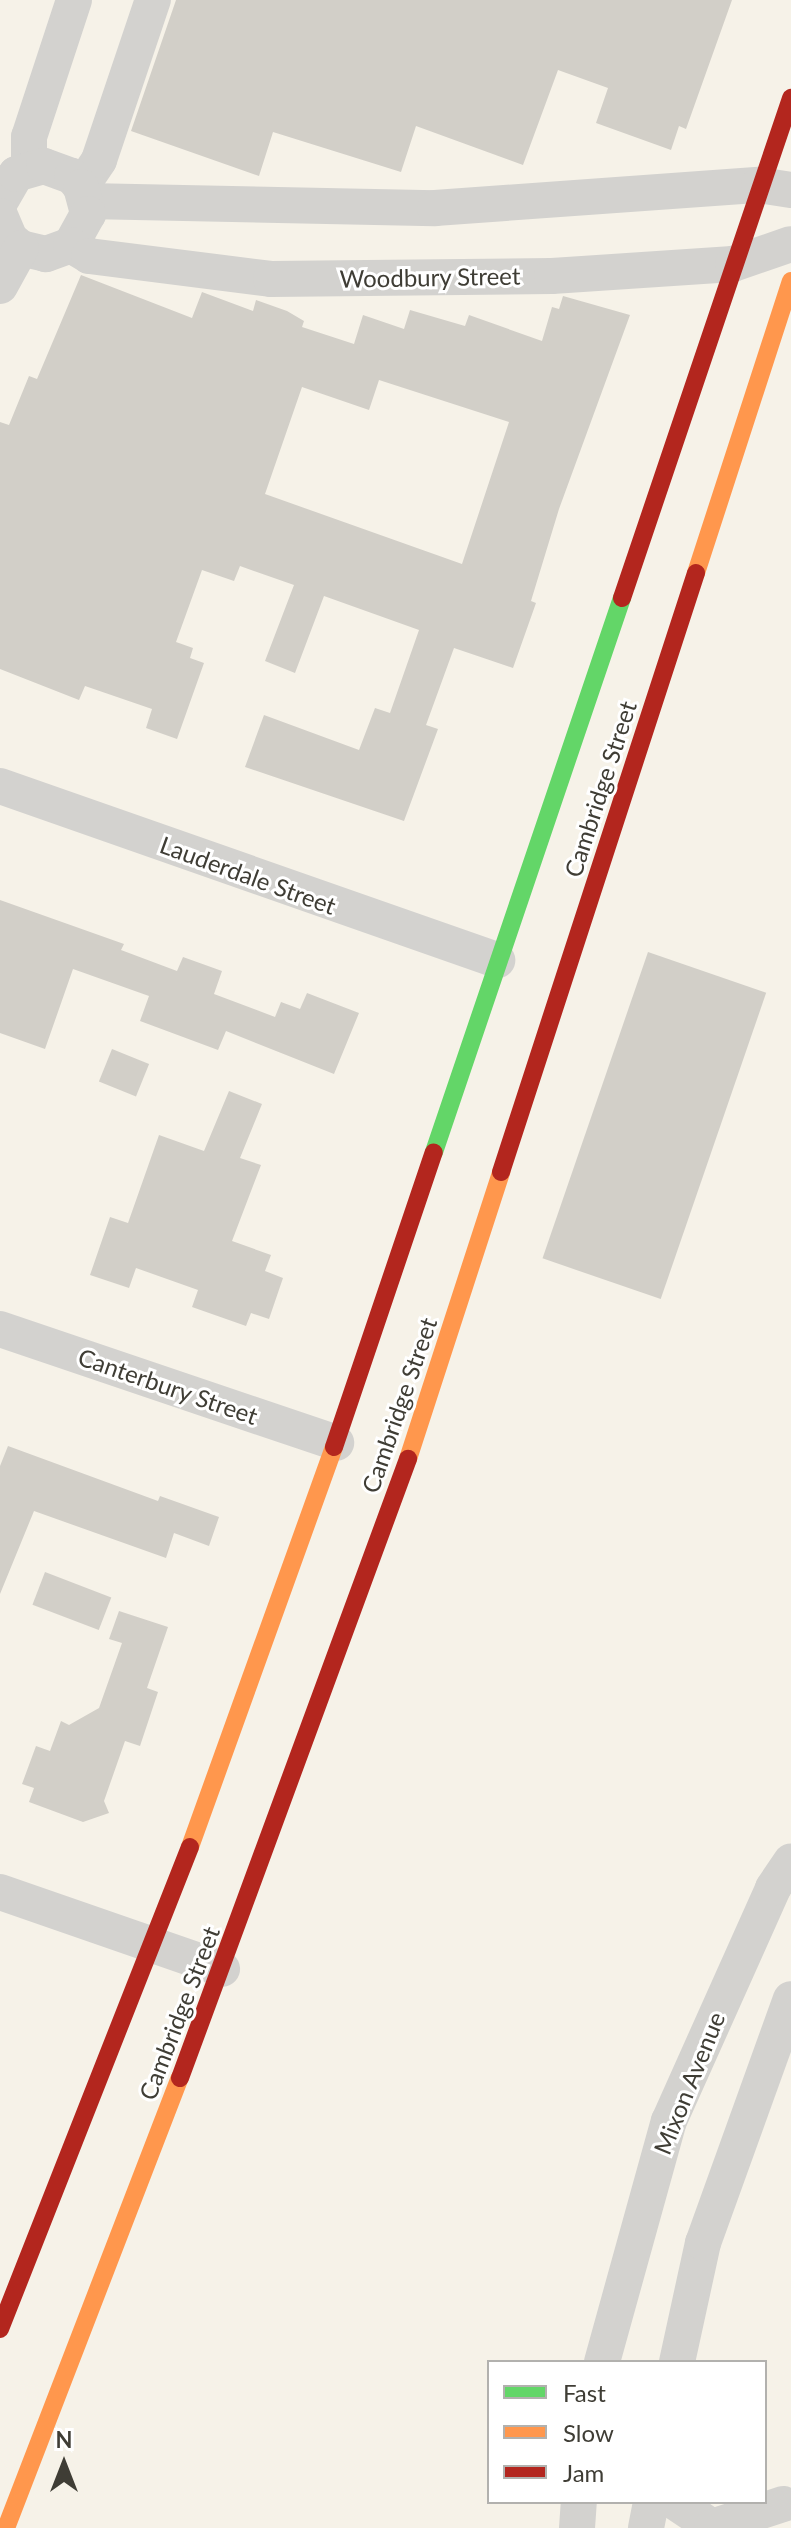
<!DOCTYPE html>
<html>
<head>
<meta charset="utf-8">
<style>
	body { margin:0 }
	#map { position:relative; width:791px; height:2528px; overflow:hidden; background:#f6f2e8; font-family:Lato,sans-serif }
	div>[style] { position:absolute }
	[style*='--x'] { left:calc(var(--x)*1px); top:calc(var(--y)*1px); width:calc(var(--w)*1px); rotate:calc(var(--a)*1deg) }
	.building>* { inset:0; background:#d2cfc8; transform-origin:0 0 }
	.street>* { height:36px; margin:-18px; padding:0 18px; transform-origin:18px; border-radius:18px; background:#d3d2cf }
	.fast>* { height:18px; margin:-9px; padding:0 9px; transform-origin:9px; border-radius:9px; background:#63d668 }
	.slow>* { height:18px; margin:-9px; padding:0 9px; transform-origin:9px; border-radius:9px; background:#ff974d }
	.jam>* { height:18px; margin:-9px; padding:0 9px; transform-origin:9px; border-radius:9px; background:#b3261e }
	span { translate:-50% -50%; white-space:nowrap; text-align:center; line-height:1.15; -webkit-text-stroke:6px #fff; paint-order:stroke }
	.street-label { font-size:24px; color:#3f3d35 }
	.legend { position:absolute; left:487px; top:2360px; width:280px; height:144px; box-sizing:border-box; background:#fff; border:2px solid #b2b1ae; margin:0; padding:10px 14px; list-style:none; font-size:24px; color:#3f3d35 }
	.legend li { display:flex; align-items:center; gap:16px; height:40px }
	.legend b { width:40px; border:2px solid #b2b1ae }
	.north { position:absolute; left:24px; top:2424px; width:80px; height:80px; -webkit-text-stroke:6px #fff; paint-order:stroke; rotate:0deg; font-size:22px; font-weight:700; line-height:32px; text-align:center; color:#3f3d35 }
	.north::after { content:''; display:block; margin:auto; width:28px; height:36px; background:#3f3d35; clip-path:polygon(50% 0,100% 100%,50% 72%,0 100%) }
</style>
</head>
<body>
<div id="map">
	<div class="building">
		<i style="clip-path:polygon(176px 0,732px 0,686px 129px,679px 126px,671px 150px,596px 123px,608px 88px,558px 70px,523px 165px,416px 126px,401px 172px,273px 132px,259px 176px,131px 131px)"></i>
		<i style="clip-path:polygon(evenodd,81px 275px,192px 318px,202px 292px,253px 311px,256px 300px,287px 311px,304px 321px,302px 327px,354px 344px,363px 315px,404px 329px,410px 310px,465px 326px,469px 315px,542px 341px,552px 307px,559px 309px,563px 296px,630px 315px,559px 509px,531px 601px,536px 603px,513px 668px,454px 648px,426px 725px,438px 729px,404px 821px,245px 767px,264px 715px,359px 750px,375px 708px,390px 713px,419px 630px,324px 596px,295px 673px,265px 661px,294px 585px,240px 566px,234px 581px,202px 570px,176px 642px,193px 648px,190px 658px,204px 663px,177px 739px,146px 728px,152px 709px,85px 686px,79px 700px,0 669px,0 422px,9px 425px,29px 376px,37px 379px,81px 275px,379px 380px,509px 422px,462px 564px,265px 494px,302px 387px,369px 410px,379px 380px)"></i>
		<i style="clip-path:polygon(0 900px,124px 944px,121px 950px,177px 971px,183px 957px,222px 971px,214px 994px,275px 1017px,281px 1002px,300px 1009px,307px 993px,359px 1013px,334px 1074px,226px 1031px,218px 1050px,140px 1021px,149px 996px,73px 969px,45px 1049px,0 1033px)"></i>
		<i style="left:648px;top:952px;width:125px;height:324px;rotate:19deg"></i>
		<i style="left:112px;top:1049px;width:40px;height:35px;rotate:22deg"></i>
		<i style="clip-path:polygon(229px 1091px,262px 1104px,240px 1158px,261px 1165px,232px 1241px,271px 1255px,265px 1271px,283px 1278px,269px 1319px,251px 1313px,246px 1326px,192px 1307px,198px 1290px,136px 1268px,129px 1288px,90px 1275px,110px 1217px,128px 1223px,159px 1135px,204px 1151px)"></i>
		<i style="clip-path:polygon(8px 1446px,158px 1501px,160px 1496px,219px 1517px,209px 1546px,174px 1533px,166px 1558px,34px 1511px,0 1594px,0 1466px)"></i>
		<i style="left:45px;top:1572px;width:71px;height:35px;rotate:21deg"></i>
		<i style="clip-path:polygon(119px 1611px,168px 1627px,147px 1688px,158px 1692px,140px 1746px,125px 1741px,104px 1801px,109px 1813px,83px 1822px,29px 1802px,34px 1788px,22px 1784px,36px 1746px,50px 1751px,61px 1721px,69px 1725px,99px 1708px,122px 1643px,109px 1639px)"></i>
	</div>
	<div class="street">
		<i style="--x:29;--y:168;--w:31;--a:-90"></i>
		<i style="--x:29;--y:137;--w:144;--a:-71.8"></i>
		<i style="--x:81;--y:187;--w:32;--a:-56"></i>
		<i style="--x:99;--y:160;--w:169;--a:-71.4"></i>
		<i style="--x:87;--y:201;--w:348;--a:1.2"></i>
		<i style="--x:435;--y:208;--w:325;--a:-4.1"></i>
		<i style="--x:759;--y:185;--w:32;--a:9"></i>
		<i style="--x:0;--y:202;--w:32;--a:-60"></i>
		<i style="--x:16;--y:174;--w:29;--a:-16"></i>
		<i style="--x:44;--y:166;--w:30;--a:20"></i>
		<i style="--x:72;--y:176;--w:14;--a:51"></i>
		<i style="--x:81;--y:187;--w:28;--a:75"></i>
		<i style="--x:88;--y:214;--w:35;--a:119"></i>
		<i style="--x:71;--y:245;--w:27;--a:160"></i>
		<i style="--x:46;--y:254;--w:26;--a:-167"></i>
		<i style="--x:21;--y:248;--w:14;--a:-141"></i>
		<i style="--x:10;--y:239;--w:25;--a:-113"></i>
		<i style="--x:71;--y:245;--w:21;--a:31"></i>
		<i style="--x:89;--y:256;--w:183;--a:7.2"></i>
		<i style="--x:271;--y:279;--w:281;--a:-0.6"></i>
		<i style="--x:552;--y:276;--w:181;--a:-3.8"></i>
		<i style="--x:733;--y:264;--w:61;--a:-19"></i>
		<i style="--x:0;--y:286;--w:43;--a:-61.1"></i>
		<i style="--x:0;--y:786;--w:527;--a:19.3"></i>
		<i style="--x:0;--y:1329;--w:355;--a:18.7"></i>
		<i style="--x:0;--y:1892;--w:235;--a:19.1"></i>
		<i style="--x:602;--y:2362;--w:250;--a:-74.5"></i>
		<i style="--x:669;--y:2121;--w:255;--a:-65.9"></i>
		<i style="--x:773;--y:1888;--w:32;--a:-56"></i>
		<i style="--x:677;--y:2362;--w:122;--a:-77.7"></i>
		<i style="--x:703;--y:2243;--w:259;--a:-70.2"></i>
		<i style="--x:675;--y:2502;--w:45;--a:34"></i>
		<i style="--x:712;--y:2527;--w:75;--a:-17.9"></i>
		<i style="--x:577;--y:2528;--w:26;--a:-86"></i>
		<i style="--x:646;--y:2528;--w:26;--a:-79"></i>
	</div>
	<div class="fast">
		<i style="--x:434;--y:1152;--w:585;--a:-71.26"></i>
	</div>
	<div class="slow">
		<i style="--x:696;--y:573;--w:307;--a:-72"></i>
		<i style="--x:408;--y:1459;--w:302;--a:-72"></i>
		<i style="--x:190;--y:1847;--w:425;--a:-70.2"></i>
		<i style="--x:6;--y:2528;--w:482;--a:-68.9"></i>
	</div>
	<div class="jam">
		<i style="--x:622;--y:598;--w:528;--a:-71.32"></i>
		<i style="--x:501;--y:1172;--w:630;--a:-71.97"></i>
		<i style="--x:334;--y:1447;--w:311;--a:-71.3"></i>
		<i style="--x:180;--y:2078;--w:660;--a:-69.78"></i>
		<i style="--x:0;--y:2329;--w:518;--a:-68.49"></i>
	</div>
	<div class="street-label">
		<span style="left:430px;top:277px;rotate:-1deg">Woodbury Street</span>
		<span style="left:600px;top:789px;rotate:-72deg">Cambridge Street</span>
		<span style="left:248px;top:875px;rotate:20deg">Lauderdale Street</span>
		<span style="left:168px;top:1386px;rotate:19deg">Canterbury Street</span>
		<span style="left:399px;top:1405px;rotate:-71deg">Cambridge Street</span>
		<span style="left:179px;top:2013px;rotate:-69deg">Cambridge Street</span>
		<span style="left:689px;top:2083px;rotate:-68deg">Mixon Avenue</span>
	</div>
	<ul class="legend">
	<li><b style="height:10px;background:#63d668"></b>Fast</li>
	<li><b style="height:10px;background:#ff974d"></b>Slow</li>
	<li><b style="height:10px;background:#b3261e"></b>Jam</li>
	</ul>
	<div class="north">N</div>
</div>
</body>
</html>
